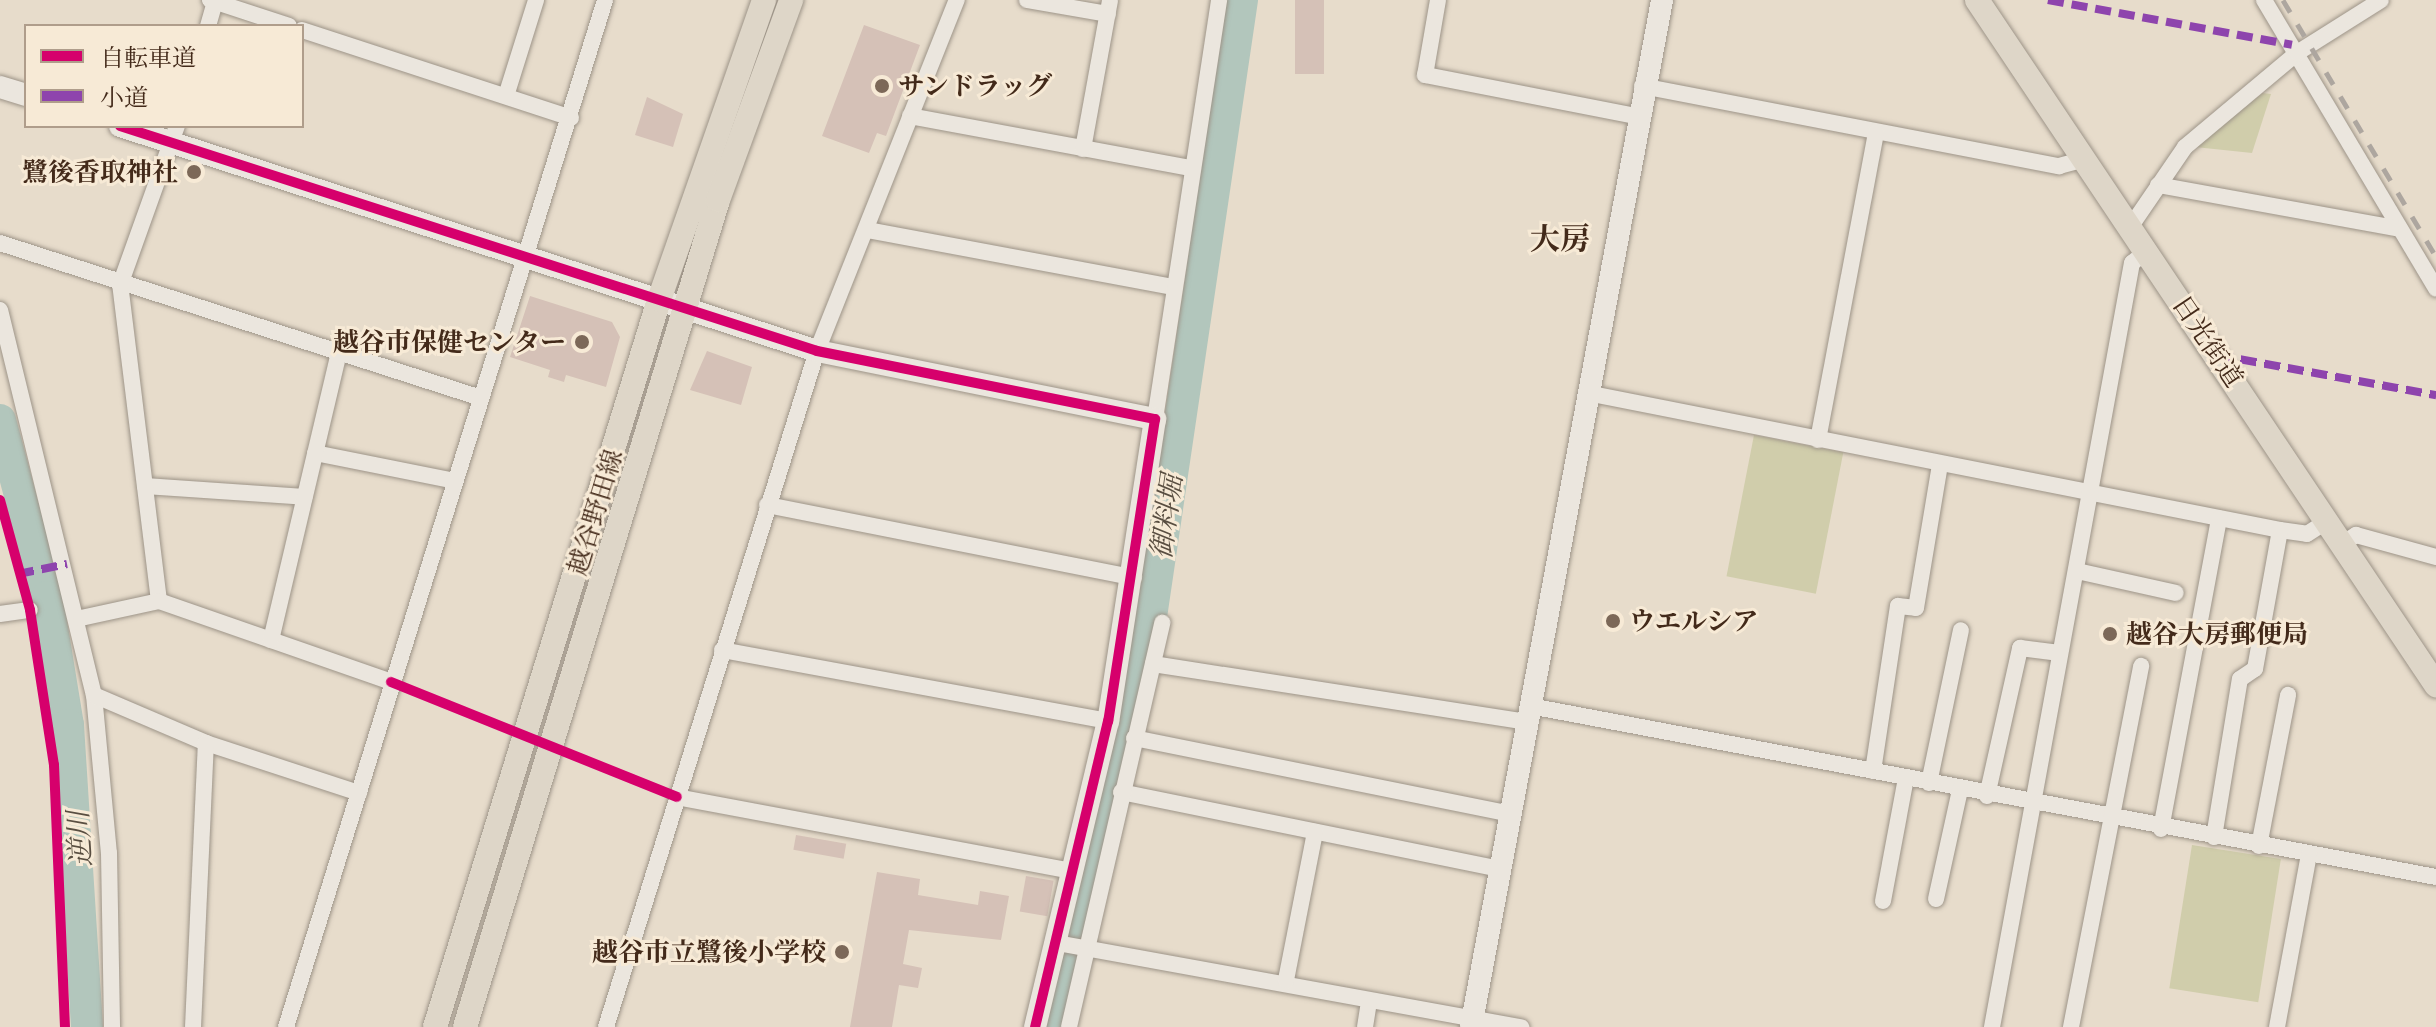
<!DOCTYPE html>
<html>
<head>
<meta charset="utf-8">
<style>
	body { margin:0 }
	#map { position:relative; width:2436px; height:1027px; overflow:hidden; background:#e7dccb; font-family:"Gentium Book Plus","Noto Serif JP",serif }
	div>[style] { position:absolute }
	[style*='--x'] { left:calc(var(--x)*1px); top:calc(var(--y)*1px); width:calc(var(--w)*1px); rotate:calc(var(--a)*1deg) }
	.green>* { inset:0; background:#d0cdab; transform-origin:0 0 }
	.river>* { height:32px; margin:-16px; padding:0 16px; transform-origin:16px; border-radius:16px; background:#b2c6bc }
	.building>* { inset:0; background:#d5c1b7; transform-origin:0 0 }
	.roads { filter:drop-shadow(0 0 2px #9d9488) drop-shadow(0 0 2px #9d9488) }
	.street>* { height:16px; margin:-8px; padding:0 8px; transform-origin:8px; border-radius:8px; background:#ebe6de }
	.secondary>* { height:22px; margin:-11px; padding:0 11px; transform-origin:11px; border-radius:11px; background:#ebe6de }
	.primary>* { height:24px; margin:-12px; padding:0 12px; transform-origin:12px; border-radius:12px; background:#ded6c8 }
	.rail>* { height:5px; margin-top:-2.5px; transform-origin:0; background:repeating-linear-gradient(90deg,#ada69f 0 14px,transparent 0 28px) }
	.quiet>* { height:8px; margin-top:-4px; transform-origin:0; background:repeating-linear-gradient(90deg,#8e44ad 0 16px,transparent 0 24px) }
	.cycleway>* { height:10px; margin:-5px; padding:0 5px; transform-origin:5px; border-radius:5px; background:#d6006c }
	.dots>* { width:22px; height:22px; translate:-50% -50%; box-sizing:border-box; border:4px solid #f7ead6; border-radius:50% }
	span { translate:-50% -50%; white-space:nowrap; text-align:center; line-height:1.15; -webkit-text-stroke:6px #f7ead6; paint-order:stroke }
	.poi-label { font-size:26px; color:#432a1a; font-weight:700 }
	.left { translate:0 -50%; text-align:left }
	.right { translate:-100% -50%; text-align:right }
	.street-label { font-size:26px; color:#432a1a }
	.water-label { font-size:28px; color:#594e41; font-style:italic }
	.quarter-label { font-size:30px; color:#432a1a; font-weight:700 }
	.legend { position:absolute; left:24px; top:24px; width:280px; height:104px; box-sizing:border-box; background:#f7ead6; border:2px solid #af9d8b; margin:0; padding:10px 14px; list-style:none; font-size:24px; color:#432a1a }
	.legend li { display:flex; align-items:center; gap:16px; height:40px }
	.legend b { width:40px; border:2px solid #af9d8b }
</style>
</head>
<body>
<div id="map">
	<div class="green">
		<i style="clip-path:polygon(2262px 93px,2271px 94px,2252px 153px,2195px 147px)"></i>
		<i style="left:1754px;top:435px;width:91px;height:144px;rotate:11deg"></i>
		<i style="left:2192px;top:845px;width:90px;height:145px;rotate:9deg"></i>
	</div>
	<div class="river">
		<i style="--x:0;--y:420;--w:183;--a:75.1"></i>
		<i style="--x:47;--y:597;--w:130;--a:80.7"></i>
		<i style="--x:68;--y:725;--w:303;--a:86.4"></i>
		<i style="--x:1053;--y:1027;--w:394;--a:-76.2"></i>
		<i style="--x:1147;--y:644;--w:651;--a:-81.61"></i>
	</div>
	<div class="building">
		<i style="left:1295px;top:0;width:29px;height:74px"></i>
		<i style="clip-path:polygon(864px 25px,920px 45px,886px 136px,877px 133px,869px 153px,822px 136px)"></i>
		<i style="clip-path:polygon(647px 97px,683px 114px,673px 147px,635px 135px)"></i>
		<i style="clip-path:polygon(530px 296px,612px 322px,620px 337px,606px 387px,566px 375px,564px 382px,548px 377px,550px 370px,510px 357px)"></i>
		<i style="clip-path:polygon(707px 351px,752px 367px,741px 405px,690px 390px)"></i>
		<i style="left:796px;top:835px;width:51px;height:15px;rotate:10deg"></i>
		<i style="clip-path:polygon(877px 872px,920px 879px,918px 895px,978px 905px,980px 891px,1009px 896px,1001px 940px,909px 930px,903px 964px,922px 968px,918px 988px,899px 985px,892px 1027px,850px 1027px)"></i>
		<i style="left:1026px;top:876px;width:28px;height:36px;rotate:10deg"></i>
	</div>
	<div class="roads">
		<div class="street">
			<i style="--x:210;--y:0;--w:83;--a:18.2"></i>
			<i style="--x:1027;--y:0;--w:82;--a:9.8"></i>
			<i style="--x:1438;--y:0;--w:76;--a:99.8"></i>
			<i style="--x:1425;--y:75;--w:215;--a:11"></i>
			<i style="--x:2264;--y:0;--w:336;--a:59.2"></i>
			<i style="--x:208;--y:26;--w:25;--a:-74"></i>
			<i style="--x:302;--y:30;--w:283;--a:18.1"></i>
			<i style="--x:1642;--y:86;--w:425;--a:10.9"></i>
			<i style="--x:2059;--y:166;--w:28;--a:-15"></i>
			<i style="--x:506;--y:96;--w:101;--a:-72.6"></i>
			<i style="--x:910;--y:116;--w:286;--a:10.5"></i>
			<i style="--x:1083;--y:149;--w:151;--a:-79.7"></i>
			<i style="--x:2158;--y:185;--w:246;--a:10.3"></i>
			<i style="--x:2131;--y:226;--w:96;--a:-55.6"></i>
			<i style="--x:2185;--y:147;--w:146;--a:-40"></i>
			<i style="--x:2297;--y:53;--w:99;--a:-32.2"></i>
			<i style="--x:868;--y:230;--w:311;--a:10.6"></i>
			<i style="--x:0;--y:243;--w:505;--a:17.86"></i>
			<i style="--x:0;--y:310;--w:396;--a:76.3"></i>
			<i style="--x:94;--y:695;--w:159;--a:84.6"></i>
			<i style="--x:109;--y:853;--w:174;--a:89"></i>
			<i style="--x:1587;--y:393;--w:706;--a:11.18"></i>
			<i style="--x:2280;--y:530;--w:27;--a:8"></i>
			<i style="--x:2307;--y:534;--w:24;--a:-33"></i>
			<i style="--x:1155;--y:419;--w:424;--a:-81.3"></i>
			<i style="--x:1818;--y:440;--w:313;--a:-79.3"></i>
			<i style="--x:315;--y:453;--w:143;--a:11.3"></i>
			<i style="--x:145;--y:486;--w:160;--a:3.9"></i>
			<i style="--x:767;--y:505;--w:374;--a:11.2"></i>
			<i style="--x:2342;--y:544;--w:17;--a:-33"></i>
			<i style="--x:2356;--y:535;--w:83;--a:15.4"></i>
			<i style="--x:2077;--y:571;--w:101;--a:12.5"></i>
			<i style="--x:159;--y:601;--w:318;--a:-97"></i>
			<i style="--x:120;--y:285;--w:169;--a:-70.3"></i>
			<i style="--x:0;--y:614;--w:30;--a:-8"></i>
			<i style="--x:81;--y:618;--w:80;--a:-12.3"></i>
			<i style="--x:159;--y:601;--w:246;--a:19.2"></i>
			<i style="--x:271;--y:640;--w:295;--a:-76.7"></i>
			<i style="--x:722;--y:650;--w:392;--a:10.4"></i>
			<i style="--x:1153;--y:664;--w:378;--a:8.8"></i>
			<i style="--x:94;--y:695;--w:122;--a:23.2"></i>
			<i style="--x:206;--y:743;--w:161;--a:18.1"></i>
			<i style="--x:1530;--y:706;--w:922;--a:10.69"></i>
			<i style="--x:1134;--y:738;--w:384;--a:11.4"></i>
			<i style="--x:1873;--y:771;--w:167;--a:-81.4"></i>
			<i style="--x:1898;--y:606;--w:18;--a:6"></i>
			<i style="--x:1916;--y:608;--w:146;--a:-80.5"></i>
			<i style="--x:1929;--y:783;--w:156;--a:-78.2"></i>
			<i style="--x:1121;--y:792;--w:386;--a:11.5"></i>
			<i style="--x:1987;--y:796;--w:152;--a:-77.4"></i>
			<i style="--x:2020;--y:648;--w:40;--a:7.1"></i>
			<i style="--x:677;--y:797;--w:404;--a:10.6"></i>
			<i style="--x:2161;--y:829;--w:316;--a:-79.4"></i>
			<i style="--x:2214;--y:837;--w:160;--a:-80.7"></i>
			<i style="--x:2240;--y:679;--w:18;--a:-34"></i>
			<i style="--x:2255;--y:669;--w:141;--a:-79.8"></i>
			<i style="--x:2259;--y:846;--w:154;--a:-79.1"></i>
			<i style="--x:1936;--y:899;--w:112;--a:-77.6"></i>
			<i style="--x:1883;--y:901;--w:125;--a:-79.4"></i>
			<i style="--x:1057;--y:943;--w:472;--a:10.3"></i>
			<i style="--x:1286;--y:980;--w:151;--a:-78.9"></i>
			<i style="--x:193;--y:1027;--w:284;--a:-87.4"></i>
			<i style="--x:286;--y:1027;--w:1075;--a:-72.74"></i>
			<i style="--x:606;--y:1027;--w:708;--a:-72.67"></i>
			<i style="--x:817;--y:351;--w:378;--a:-68.3"></i>
			<i style="--x:1069;--y:1027;--w:415;--a:-77"></i>
			<i style="--x:1365;--y:1027;--w:26;--a:-81"></i>
			<i style="--x:1992;--y:1027;--w:777;--a:-79.62"></i>
			<i style="--x:2132;--y:263;--w:19;--a:-39"></i>
			<i style="--x:2071;--y:1027;--w:368;--a:-79"></i>
			<i style="--x:2277;--y:1027;--w:176;--a:-79.5"></i>
		</div>
		<div class="secondary">
			<i style="--x:0;--y:87;--w:27;--a:17"></i>
			<i style="--x:120;--y:126;--w:732;--a:17.89"></i>
			<i style="--x:817;--y:351;--w:345;--a:11.4"></i>
			<i style="--x:1155;--y:419;--w:306;--a:98.8"></i>
			<i style="--x:1108;--y:721;--w:315;--a:103.4"></i>
			<i style="--x:1471;--y:1027;--w:1045;--a:-79.46"></i>
		</div>
		<div class="primary">
			<i style="--x:1977;--y:0;--w:825;--a:56.18"></i>
			<i style="--x:435;--y:1027;--w:761;--a:-72.88"></i>
			<i style="--x:659;--y:300;--w:318;--a:-70.7"></i>
			<i style="--x:465;--y:1027;--w:865;--a:-72.99"></i>
			<i style="--x:718;--y:200;--w:213;--a:-69.9"></i>
		</div>
	</div>
	<div class="rail">
		<i style="--x:2283;--y:0;--w:299;--a:59.2"></i>
	</div>
	<div class="quiet">
		<i style="--x:2048;--y:0;--w:248;--a:10.4"></i>
		<i style="--x:2217;--y:355;--w:223;--a:10.4"></i>
		<i style="--x:18;--y:574;--w:50;--a:-11.5"></i>
	</div>
	<div class="cycleway">
		<i style="--x:120;--y:126;--w:732;--a:17.89"></i>
		<i style="--x:817;--y:351;--w:345;--a:11.4"></i>
		<i style="--x:1155;--y:419;--w:306;--a:98.8"></i>
		<i style="--x:1108;--y:721;--w:315;--a:103.4"></i>
		<i style="--x:0;--y:500;--w:114;--a:74.7"></i>
		<i style="--x:30;--y:610;--w:157;--a:81.2"></i>
		<i style="--x:54;--y:765;--w:262;--a:87.6"></i>
		<i style="--x:391;--y:682;--w:308;--a:21.9"></i>
	</div>
	<div class="dots">
		<i style="left:882px;top:86px;background:#7c6858"></i>
		<i style="left:194px;top:172px;background:#7c6858"></i>
		<i style="left:582px;top:342px;background:#7c6858"></i>
		<i style="left:1613px;top:621px;background:#7c6858"></i>
		<i style="left:2110px;top:634px;background:#7c6858"></i>
		<i style="left:842px;top:952px;background:#7c6858"></i>
	</div>
	<div class="poi-label">
		<span class="left" style="left:898px;top:86px">サンドラッグ</span>
		<span class="right" style="left:178px;top:172px">鷺後香取神社</span>
		<span class="right" style="left:566px;top:342px">越谷市保健センター</span>
		<span class="left" style="left:1629px;top:621px">ウエルシア</span>
		<span class="left" style="left:2126px;top:634px">越谷大房郵便局</span>
		<span class="right" style="left:826px;top:952px">越谷市立鷺後小学校</span>
	</div>
	<div class="street-label">
		<span style="left:2208px;top:341px;rotate:56deg">日光街道</span>
		<span style="left:595px;top:512px;rotate:-73deg">越谷野田線</span>
	</div>
	<div class="water-label">
		<span style="left:1166px;top:517px;rotate:-82deg">御料堀</span>
		<span style="left:79px;top:839px;rotate:-94deg">逆川</span>
	</div>
	<div class="quarter-label">
		<span style="left:1560px;top:238px">大房</span>
	</div>
	<ul class="legend">
	<li><b style="height:10px;background:#d6006c"></b>自転車道</li>
	<li><b style="height:10px;background:#8e44ad"></b>小道</li>
	</ul>
</div>
</body>
</html>
